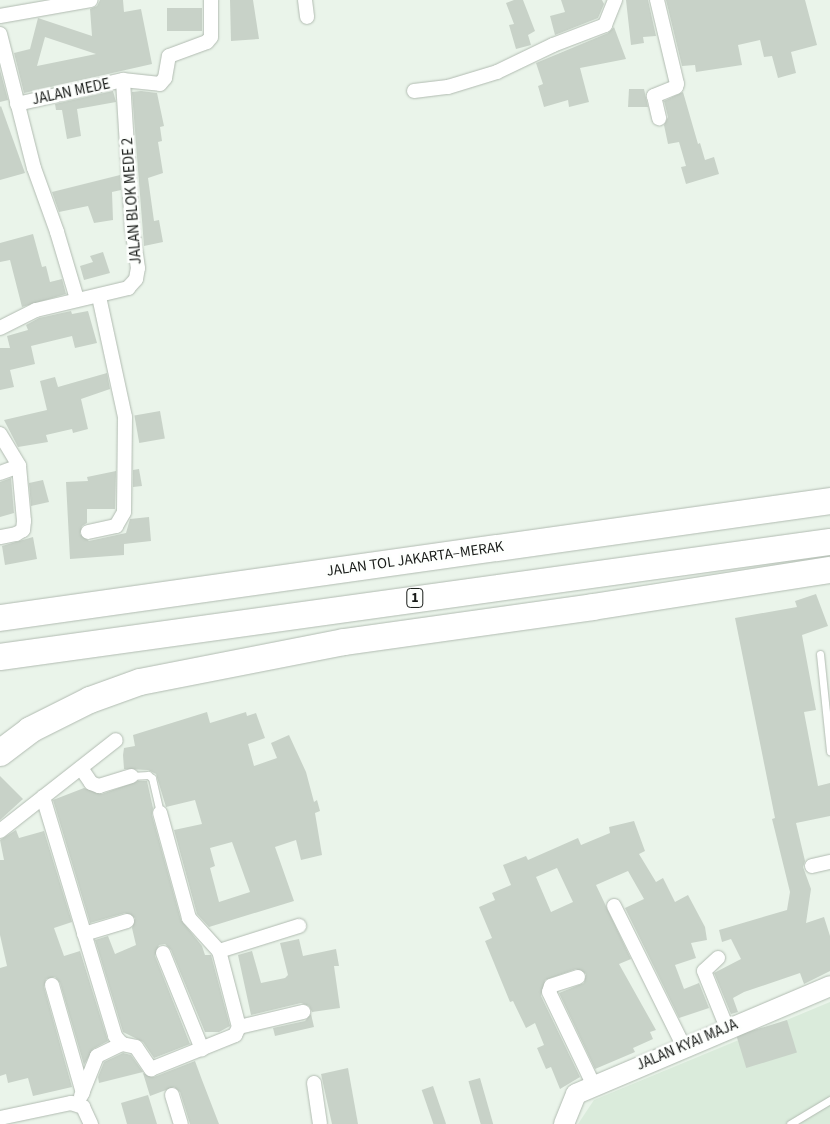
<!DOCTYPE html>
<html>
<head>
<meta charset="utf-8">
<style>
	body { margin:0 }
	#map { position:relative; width:830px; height:1124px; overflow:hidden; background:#eaf4ea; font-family:"Source Sans 3",sans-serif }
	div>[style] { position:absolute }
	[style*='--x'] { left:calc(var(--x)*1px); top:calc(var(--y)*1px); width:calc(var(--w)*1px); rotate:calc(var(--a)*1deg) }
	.built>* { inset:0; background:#daebdb }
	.building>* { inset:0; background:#c8d2c8; transform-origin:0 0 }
	.roads { filter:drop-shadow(0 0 1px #b1bbb1) drop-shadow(0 0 1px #b1bbb1) }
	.service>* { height:7px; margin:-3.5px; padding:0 3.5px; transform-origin:3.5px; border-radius:3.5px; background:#fff }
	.minor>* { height:14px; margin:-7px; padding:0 7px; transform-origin:7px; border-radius:7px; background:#fff }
	.secondary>* { height:20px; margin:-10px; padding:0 10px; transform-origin:10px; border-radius:10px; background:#fff }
	.motorway>* { height:26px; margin:-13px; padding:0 13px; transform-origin:13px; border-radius:13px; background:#fff }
	span { translate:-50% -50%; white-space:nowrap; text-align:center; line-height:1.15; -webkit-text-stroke:5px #fdfffd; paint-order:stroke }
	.shield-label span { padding:1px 4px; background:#fdfffd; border:1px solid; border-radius:4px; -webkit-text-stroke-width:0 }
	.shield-label { font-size:14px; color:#181b18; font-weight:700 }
	.street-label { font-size:15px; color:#181b18 }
</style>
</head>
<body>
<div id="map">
	<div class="built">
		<i style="clip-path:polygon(830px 1002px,830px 1124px,578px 1124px,594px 1100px)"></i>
	</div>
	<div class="building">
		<i style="clip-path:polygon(evenodd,100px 0,123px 0,124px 12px,141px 9px,152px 64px,24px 93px,14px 53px,30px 49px,38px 18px,92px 36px,90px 9px,97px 6px,100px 0,45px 37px,96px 54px,37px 66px,45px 37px)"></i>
		<i style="clip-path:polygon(230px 0,253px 0,259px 39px,231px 41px)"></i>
		<i style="clip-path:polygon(514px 0,523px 0,535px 31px,528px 35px,531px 45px,516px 49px,509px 25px,514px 24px,506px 3px)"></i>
		<i style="clip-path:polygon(561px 0,602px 0,604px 4px,598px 18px,555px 35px,550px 16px,565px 12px)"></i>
		<i style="clip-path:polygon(626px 0,648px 0,656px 36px,643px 37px,644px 43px,631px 45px)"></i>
		<i style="clip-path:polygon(666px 0,805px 0,817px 45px,791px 52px,796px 73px,778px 78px,772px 56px,764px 57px,760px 40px,738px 45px,742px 65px,696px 72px,695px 65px,682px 66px)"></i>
		<i style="left:202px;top:8px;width:23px;height:35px;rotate:90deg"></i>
		<i style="clip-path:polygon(614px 27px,626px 59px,580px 68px,589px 102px,569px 107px,568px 100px,544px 107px,538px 86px,543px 84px,536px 63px,608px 33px)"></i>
		<i style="clip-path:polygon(0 70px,8px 100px,0 102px)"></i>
		<i style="clip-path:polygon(629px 89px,644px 89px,648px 107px,628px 107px)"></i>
		<i style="clip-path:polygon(113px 91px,116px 102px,77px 109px,81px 136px,67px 139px,62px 110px,56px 110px,55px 104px)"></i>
		<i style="clip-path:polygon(141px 91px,157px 93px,164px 126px,160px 127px,162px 141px,158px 142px,163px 173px,148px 178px,154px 221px,159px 220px,163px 242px,144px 246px,132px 92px)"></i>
		<i style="clip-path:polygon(683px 92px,698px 144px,700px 143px,705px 160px,714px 157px,719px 174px,686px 184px,681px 167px,686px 166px,679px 142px,668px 144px,664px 125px,668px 117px,664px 101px)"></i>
		<i style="clip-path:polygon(1px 106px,25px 173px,0 180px,0 107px)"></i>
		<i style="clip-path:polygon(120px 175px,121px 190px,112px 192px,113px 220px,94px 223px,88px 206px,59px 212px,52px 192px)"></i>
		<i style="clip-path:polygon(33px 234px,42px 267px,46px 266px,50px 282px,62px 279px,66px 294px,22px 307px,10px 260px,0 262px,0 243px)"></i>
		<i style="clip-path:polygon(103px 252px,110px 273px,84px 280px,80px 266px,93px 262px,90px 256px)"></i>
		<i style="clip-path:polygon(71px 311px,72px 314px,88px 311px,97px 343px,75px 348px,72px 336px,31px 346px,35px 364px,10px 370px,14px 387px,0 390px,0 348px,10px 348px,7px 336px,28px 330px,26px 325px,39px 318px)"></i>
		<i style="clip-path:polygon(107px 373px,110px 389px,81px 399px,88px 429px,73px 433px,72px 429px,46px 435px,48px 442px,18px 447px,4px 420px,47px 410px,40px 381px,55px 377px,58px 387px)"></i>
		<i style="left:160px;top:411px;width:28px;height:26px;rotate:80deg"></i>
		<i style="clip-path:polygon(139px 469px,142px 486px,133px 487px,133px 470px)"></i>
		<i style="clip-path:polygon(116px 471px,115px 509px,87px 509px,87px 523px,82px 526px,80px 534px,89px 541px,126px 533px,130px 519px,149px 517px,151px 541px,124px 544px,124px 555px,70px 559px,66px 482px,88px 481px,87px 477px)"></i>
		<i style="clip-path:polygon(11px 478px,14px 513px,0 517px,0 482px)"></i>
		<i style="clip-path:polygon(43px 480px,49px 502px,31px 506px,29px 483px)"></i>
		<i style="clip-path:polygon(33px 537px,37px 559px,5px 565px,2px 546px)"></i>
		<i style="clip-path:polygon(816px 594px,828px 626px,802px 635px,816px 710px,804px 712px,818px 786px,830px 783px,830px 816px,796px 823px,805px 861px,803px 867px,811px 889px,806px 923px,824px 917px,830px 936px,830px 971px,804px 984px,800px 973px,744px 992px,733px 998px,738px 1012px,731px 1014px,714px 973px,741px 959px,731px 939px,722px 942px,719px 930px,787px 910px,790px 892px,775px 831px,772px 819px,775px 818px,735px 618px,797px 607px,795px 601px)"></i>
		<i style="clip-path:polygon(evenodd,207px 712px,210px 723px,246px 712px,247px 716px,256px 713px,265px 738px,248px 744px,254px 766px,277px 758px,271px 743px,289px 735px,306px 772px,314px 802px,317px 800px,320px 811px,315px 813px,322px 855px,301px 860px,296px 840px,275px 847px,294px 901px,209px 927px,197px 914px,174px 830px,202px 824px,195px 800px,166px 807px,156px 774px,148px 770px,124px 769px,123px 755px,124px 748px,135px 746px,133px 735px,207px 712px,232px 842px,250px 892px,219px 902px,210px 868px,215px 866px,210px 848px,232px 842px)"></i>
		<i style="clip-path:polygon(0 776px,23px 799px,0 820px)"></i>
		<i style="clip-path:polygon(138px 781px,147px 781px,153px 808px,152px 815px,181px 920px,202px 946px,205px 955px,211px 955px,230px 1026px,219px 1032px,205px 1032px,171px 950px,165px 944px,159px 945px,155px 956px,190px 1044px,154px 1058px,143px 1042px,123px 1032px,95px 940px,108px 936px,115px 954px,136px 945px,132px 928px,135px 918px,125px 913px,90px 923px,53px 800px,84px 788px,102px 794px)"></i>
		<i style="clip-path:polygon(evenodd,634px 821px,645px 851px,639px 854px,656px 882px,663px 878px,675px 902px,688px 895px,705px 927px,707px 940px,691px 943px,696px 958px,675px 965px,684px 989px,699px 983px,709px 1008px,679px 1018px,625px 908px,644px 899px,628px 871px,596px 885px,631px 959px,619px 964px,656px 1030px,650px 1032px,653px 1039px,633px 1048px,635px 1052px,595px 1069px,559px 993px,584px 983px,586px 974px,576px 969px,545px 980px,541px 996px,580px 1077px,560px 1089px,551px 1067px,546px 1069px,537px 1048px,544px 1045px,535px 1023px,526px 1028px,513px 1001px,510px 1002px,485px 941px,492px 938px,479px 907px,495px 900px,492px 893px,511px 885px,503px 865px,526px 856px,528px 860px,578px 838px,581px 845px,610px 833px,609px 827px,634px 821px,557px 868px,573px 902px,551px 912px,536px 877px,557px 868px)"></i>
		<i style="clip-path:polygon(16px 830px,19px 838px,44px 831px,72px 922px,54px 928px,64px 956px,80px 951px,108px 1041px,93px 1049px,84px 1065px,60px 983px,55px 977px,46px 979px,44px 987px,72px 1087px,33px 1096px,28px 1078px,8px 1083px,6px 1074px,0 1076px,0 968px,7px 966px,0 935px,0 860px,4px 860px,0 840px)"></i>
		<i style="clip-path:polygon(299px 939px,303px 956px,336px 949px,339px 966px,334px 966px,340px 1008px,312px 1012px,309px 1006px,301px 1003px,251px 1015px,238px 955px,252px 951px,261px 983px,285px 978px,288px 975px,280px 943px)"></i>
		<i style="clip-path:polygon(311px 1014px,314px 1027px,275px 1036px,273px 1028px,305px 1021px)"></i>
		<i style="left:787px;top:1020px;width:34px;height:53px;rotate:73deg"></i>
		<i style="clip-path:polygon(123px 1053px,131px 1055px,143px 1072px,99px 1083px,98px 1077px,104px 1062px)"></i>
		<i style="clip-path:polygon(195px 1061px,202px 1080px,219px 1124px,190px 1124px,180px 1092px,174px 1087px,150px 1096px,143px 1073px,154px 1077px)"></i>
		<i style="clip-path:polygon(348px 1068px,358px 1124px,332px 1124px,321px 1074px)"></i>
		<i style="left:480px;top:1078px;width:48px;height:12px;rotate:74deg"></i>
		<i style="left:433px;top:1086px;width:40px;height:12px;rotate:71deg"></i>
		<i style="clip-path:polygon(148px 1095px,157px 1124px,127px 1124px,121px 1103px)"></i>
	</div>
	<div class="roads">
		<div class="service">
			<i style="--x:820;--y:654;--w:98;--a:84.1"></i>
			<i style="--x:131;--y:776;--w:17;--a:-3"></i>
			<i style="--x:148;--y:775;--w:5;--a:37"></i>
			<i style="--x:152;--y:778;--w:36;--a:77"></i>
			<i style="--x:790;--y:1124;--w:47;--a:-31"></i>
		</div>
		<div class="minor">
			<i style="--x:305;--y:0;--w:17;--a:83"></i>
			<i style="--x:657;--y:0;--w:86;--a:76.6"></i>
			<i style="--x:677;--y:84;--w:3;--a:108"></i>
			<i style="--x:676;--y:87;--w:24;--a:158"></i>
			<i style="--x:654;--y:96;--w:23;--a:77"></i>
			<i style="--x:0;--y:16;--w:92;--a:-10"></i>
			<i style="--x:0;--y:34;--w:138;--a:75.8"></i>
			<i style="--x:34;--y:168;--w:68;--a:70.2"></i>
			<i style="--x:57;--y:232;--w:70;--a:73.4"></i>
			<i style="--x:414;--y:91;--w:34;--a:-7"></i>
			<i style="--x:448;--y:87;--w:51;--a:-17"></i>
			<i style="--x:497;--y:72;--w:62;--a:-25.7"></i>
			<i style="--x:553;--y:45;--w:56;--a:-21"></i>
			<i style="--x:605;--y:25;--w:27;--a:-68"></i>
			<i style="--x:17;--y:104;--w:109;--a:-12.8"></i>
			<i style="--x:123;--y:80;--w:37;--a:6"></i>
			<i style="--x:160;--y:84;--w:8;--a:-50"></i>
			<i style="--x:165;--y:78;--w:22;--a:-80"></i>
			<i style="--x:169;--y:56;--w:40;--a:-20.2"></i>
			<i style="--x:207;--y:42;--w:6;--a:-51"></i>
			<i style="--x:211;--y:37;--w:37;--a:-90"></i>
			<i style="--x:0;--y:328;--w:40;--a:-26.6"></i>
			<i style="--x:36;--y:310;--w:95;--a:-13.4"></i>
			<i style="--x:128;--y:288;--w:12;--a:-48"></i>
			<i style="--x:136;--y:279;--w:11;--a:-80"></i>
			<i style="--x:138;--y:268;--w:40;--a:-98.5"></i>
			<i style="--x:132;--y:228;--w:148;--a:-93.5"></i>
			<i style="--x:0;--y:434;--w:37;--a:59"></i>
			<i style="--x:19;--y:466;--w:55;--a:84.8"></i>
			<i style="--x:24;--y:521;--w:9;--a:96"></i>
			<i style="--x:23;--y:530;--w:8;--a:150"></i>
			<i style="--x:16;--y:534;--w:16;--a:169"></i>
			<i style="--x:0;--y:473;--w:20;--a:-20"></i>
			<i style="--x:88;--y:532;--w:29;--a:-12"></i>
			<i style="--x:116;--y:526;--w:16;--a:-60"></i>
			<i style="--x:124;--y:512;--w:95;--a:-89.4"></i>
			<i style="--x:125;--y:417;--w:123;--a:-102.2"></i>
			<i style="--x:81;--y:768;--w:18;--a:56"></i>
			<i style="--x:91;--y:783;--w:9;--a:21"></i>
			<i style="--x:99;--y:786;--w:34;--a:-17"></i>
			<i style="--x:43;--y:797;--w:250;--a:73.2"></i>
			<i style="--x:115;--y:1036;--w:11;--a:49"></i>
			<i style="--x:122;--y:1044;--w:14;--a:12"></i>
			<i style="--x:136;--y:1047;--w:27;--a:56"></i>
			<i style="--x:151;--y:1069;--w:91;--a:-22"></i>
			<i style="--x:235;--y:1035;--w:9;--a:-63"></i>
			<i style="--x:239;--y:1027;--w:79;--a:-104.7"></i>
			<i style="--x:219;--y:951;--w:45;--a:-132.3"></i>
			<i style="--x:189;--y:918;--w:109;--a:-105.4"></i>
			<i style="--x:0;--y:831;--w:147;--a:-38.1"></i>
			<i style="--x:812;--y:866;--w:18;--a:-13"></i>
			<i style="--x:614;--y:906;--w:157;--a:63.6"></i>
			<i style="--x:84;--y:934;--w:45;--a:-16.8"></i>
			<i style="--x:219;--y:951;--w:84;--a:-17.4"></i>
			<i style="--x:163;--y:953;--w:104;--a:67.9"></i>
			<i style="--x:718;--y:958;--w:19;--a:137"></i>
			<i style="--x:704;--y:971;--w:61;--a:68"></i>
			<i style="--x:578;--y:977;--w:28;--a:162"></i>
			<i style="--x:551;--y:986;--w:6;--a:108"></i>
			<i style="--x:549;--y:992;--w:104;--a:64.4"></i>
			<i style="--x:52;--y:985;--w:112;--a:74"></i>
			<i style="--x:239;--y:1027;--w:66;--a:-13.2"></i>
			<i style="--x:314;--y:1083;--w:41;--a:81.7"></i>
			<i style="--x:172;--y:1095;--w:30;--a:73"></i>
			<i style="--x:81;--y:1096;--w:43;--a:-68.2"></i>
			<i style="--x:97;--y:1056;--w:28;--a:-26"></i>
			<i style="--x:0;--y:1118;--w:73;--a:-11.9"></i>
			<i style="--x:71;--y:1103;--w:13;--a:18"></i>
			<i style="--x:83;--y:1107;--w:19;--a:65"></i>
		</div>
		<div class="secondary">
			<i style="--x:564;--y:1124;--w:32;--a:-68"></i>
			<i style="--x:576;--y:1094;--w:276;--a:-23"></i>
		</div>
		<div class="motorway">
			<i style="--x:0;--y:618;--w:838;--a:-8.02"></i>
			<i style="--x:0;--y:657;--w:838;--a:-7.89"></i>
			<i style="--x:0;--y:753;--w:38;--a:-37"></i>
			<i style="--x:30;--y:730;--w:67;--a:-26.6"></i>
			<i style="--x:90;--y:700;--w:53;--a:-19.8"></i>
			<i style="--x:140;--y:682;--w:208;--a:-11.1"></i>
			<i style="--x:344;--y:642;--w:251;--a:-8"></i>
			<i style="--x:593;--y:607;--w:240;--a:-8.9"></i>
		</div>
	</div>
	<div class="shield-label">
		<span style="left:415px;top:598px">1</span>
	</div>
	<div class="street-label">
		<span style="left:71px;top:92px;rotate:-12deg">JALAN MEDE</span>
		<span style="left:132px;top:201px;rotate:-94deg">JALAN BLOK MEDE 2</span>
		<span style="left:415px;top:559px;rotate:-8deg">JALAN TOL JAKARTA–MERAK</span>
		<span style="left:687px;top:1045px;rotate:-23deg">JALAN KYAI MAJA</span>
	</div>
</div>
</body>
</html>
